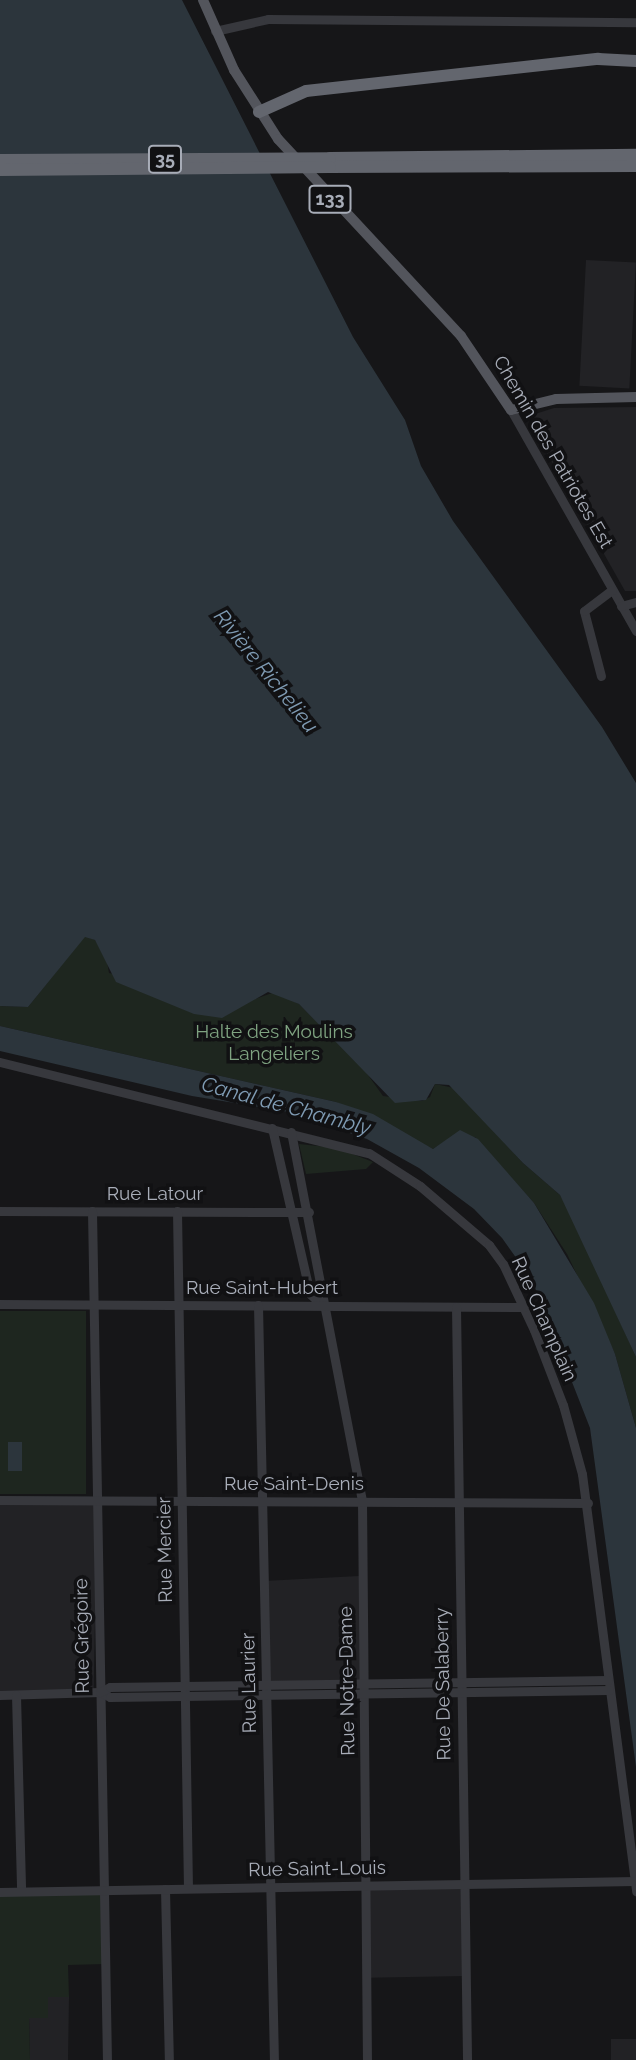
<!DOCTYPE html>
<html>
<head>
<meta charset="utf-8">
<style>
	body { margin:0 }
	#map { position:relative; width:636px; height:2060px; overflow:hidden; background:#161618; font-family:Raleway,sans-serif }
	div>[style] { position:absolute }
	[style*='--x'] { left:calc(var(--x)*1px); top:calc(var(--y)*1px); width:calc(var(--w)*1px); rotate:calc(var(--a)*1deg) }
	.built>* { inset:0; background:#222225; transform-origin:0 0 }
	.green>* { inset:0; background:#1e261f; transform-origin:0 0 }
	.water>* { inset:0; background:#2c353c; transform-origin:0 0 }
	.minor>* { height:9px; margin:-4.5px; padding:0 4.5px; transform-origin:4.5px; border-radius:4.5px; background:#37383d }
	.major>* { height:10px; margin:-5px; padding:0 5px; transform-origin:5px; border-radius:5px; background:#53555c }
	.highway>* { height:12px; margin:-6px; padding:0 6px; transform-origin:6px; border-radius:6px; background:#63666e }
	.highway-bridge>* { height:12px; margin:-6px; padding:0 6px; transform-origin:6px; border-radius:6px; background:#63666e }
	span { translate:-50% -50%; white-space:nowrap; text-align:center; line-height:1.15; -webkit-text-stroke:7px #111113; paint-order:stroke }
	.shield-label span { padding:2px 5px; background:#111113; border:2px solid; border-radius:5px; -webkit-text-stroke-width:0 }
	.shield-label { font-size:18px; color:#a8adb8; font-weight:700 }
	.street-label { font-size:19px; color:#a8adb8 }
	.park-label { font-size:19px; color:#7fa381 }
	.water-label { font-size:21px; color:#7f9bb3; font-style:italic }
</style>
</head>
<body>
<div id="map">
	<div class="built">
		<i style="left:586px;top:260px;width:50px;height:126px;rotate:3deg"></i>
		<i style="clip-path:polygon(636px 407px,636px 591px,625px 591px,531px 425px,535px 414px,554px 408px)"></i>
		<i style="left:0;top:1500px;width:97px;height:195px;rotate:1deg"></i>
		<i style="left:359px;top:1576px;width:108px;height:95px;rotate:87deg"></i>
		<i style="left:464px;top:1884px;width:92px;height:98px;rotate:89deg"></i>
		<i style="clip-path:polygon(48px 1997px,69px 1997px,68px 2060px,30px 2060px,29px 2018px,48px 2018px)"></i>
		<i style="left:636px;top:2039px;width:21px;height:25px;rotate:90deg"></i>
	</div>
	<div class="green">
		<i style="clip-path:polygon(85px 936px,95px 940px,106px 956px,109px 973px,255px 999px,275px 992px,299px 1004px,363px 1068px,383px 1096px,422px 1101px,430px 1097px,435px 1084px,454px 1088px,523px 1163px,560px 1195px,571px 1214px,636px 1357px,636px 1428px,615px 1354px,567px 1254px,534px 1203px,475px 1137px,444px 1142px,433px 1149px,336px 1102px,0 1026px,0 1006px,28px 1007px)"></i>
		<i style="clip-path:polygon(299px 1144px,337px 1148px,373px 1162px,366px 1169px,306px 1174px)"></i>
		<i style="left:0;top:1311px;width:86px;height:183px"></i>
		<i style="clip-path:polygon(106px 1890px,106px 1964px,68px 1965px,69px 1997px,48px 1997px,48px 2018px,29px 2018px,30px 2060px,0 2060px,0 1891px)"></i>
	</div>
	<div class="water">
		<i style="clip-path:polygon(0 0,182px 0,353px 337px,405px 420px,421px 466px,453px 521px,602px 727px,636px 783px,636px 1357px,560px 1195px,523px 1163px,449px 1085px,435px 1084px,426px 1100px,395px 1103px,299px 1004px,268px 992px,222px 1018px,194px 1014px,116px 982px,95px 940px,85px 937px,28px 1007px,0 1006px)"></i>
		<i style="clip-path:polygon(0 1026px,336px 1102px,373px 1114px,433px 1149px,460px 1130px,478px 1139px,534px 1203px,594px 1303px,615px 1354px,636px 1428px,636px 1767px,590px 1428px,532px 1280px,502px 1238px,474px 1209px,419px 1168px,367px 1139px,289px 1112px,192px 1096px,0 1051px)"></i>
		<i style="left:8px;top:1442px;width:14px;height:29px"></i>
	</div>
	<div class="minor">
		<i style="--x:215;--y:31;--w:54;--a:-12.8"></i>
		<i style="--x:268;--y:19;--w:368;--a:0.5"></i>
		<i style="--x:511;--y:410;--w:254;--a:60.5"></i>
		<i style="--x:621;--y:606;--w:16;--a:-15"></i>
		<i style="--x:601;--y:676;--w:67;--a:-104.7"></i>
		<i style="--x:584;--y:611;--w:35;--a:-37"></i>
		<i style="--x:0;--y:1062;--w:380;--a:13.9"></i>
		<i style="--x:369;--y:1153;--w:61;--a:32.9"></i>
		<i style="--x:420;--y:1186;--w:91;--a:40.5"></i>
		<i style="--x:489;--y:1245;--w:24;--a:54"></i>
		<i style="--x:503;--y:1264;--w:73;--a:64.8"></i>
		<i style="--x:534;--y:1330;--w:80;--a:68.9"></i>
		<i style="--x:563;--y:1405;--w:72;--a:74.6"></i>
		<i style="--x:582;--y:1474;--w:421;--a:82.6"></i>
		<i style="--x:272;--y:1128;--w:170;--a:77.1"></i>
		<i style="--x:310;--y:1294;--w:18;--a:43"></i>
		<i style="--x:291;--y:1132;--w:377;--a:79.1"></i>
		<i style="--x:362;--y:1502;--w:558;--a:89.49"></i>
		<i style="--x:0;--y:1211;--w:309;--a:0.2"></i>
		<i style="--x:92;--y:1211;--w:849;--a:88.99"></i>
		<i style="--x:177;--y:1211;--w:677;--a:89.07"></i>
		<i style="--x:0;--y:1304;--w:524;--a:0.33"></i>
		<i style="--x:258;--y:1305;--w:755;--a:88.79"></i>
		<i style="--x:456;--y:1307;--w:753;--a:89.16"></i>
		<i style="--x:0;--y:1500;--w:588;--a:0.29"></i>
		<i style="--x:100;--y:1692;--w:11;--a:27"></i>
		<i style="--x:110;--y:1697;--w:499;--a:-0.8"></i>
		<i style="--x:0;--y:1695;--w:100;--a:-1.7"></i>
		<i style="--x:100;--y:1692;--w:11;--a:-27"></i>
		<i style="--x:110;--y:1687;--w:498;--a:-0.8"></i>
		<i style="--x:16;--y:1695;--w:196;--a:88.5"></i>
		<i style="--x:165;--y:1889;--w:171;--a:88.7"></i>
		<i style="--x:0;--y:1892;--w:635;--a:-0.99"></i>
	</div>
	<div class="major">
		<i style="--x:203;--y:0;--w:77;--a:66.1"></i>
		<i style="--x:234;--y:70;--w:82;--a:57.5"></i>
		<i style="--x:278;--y:139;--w:269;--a:47.1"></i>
		<i style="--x:461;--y:336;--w:89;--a:56"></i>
		<i style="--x:511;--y:410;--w:46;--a:-13.7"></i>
		<i style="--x:556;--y:399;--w:80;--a:-1.4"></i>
	</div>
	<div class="highway">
		<i style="--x:259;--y:112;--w:51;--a:-24.1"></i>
		<i style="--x:306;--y:91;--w:294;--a:-6.3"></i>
		<i style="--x:598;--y:59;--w:38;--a:3"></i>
		<i style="--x:330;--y:158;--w:306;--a:-0.6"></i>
		<i style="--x:330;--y:167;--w:306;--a:-0.2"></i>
	</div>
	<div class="highway-bridge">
		<i style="--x:0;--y:160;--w:330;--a:-0.3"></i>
		<i style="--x:0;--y:170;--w:330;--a:-0.5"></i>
	</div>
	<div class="shield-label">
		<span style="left:165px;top:159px">35</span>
		<span style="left:330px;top:199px">133</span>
	</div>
	<div class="street-label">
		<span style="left:553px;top:452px;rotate:60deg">Chemin des Patriotes Est</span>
		<span style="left:155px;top:1194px">Rue Latour</span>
		<span style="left:262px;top:1288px">Rue Saint-Hubert</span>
		<span style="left:544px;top:1319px;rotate:66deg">Rue Champlain</span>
		<span style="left:294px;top:1484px">Rue Saint-Denis</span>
		<span style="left:165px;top:1550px;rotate:-91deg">Rue Mercier</span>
		<span style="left:82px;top:1636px;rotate:-91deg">Rue Grégoire</span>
		<span style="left:347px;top:1681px;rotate:-91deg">Rue Notre-Dame</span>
		<span style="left:249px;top:1683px;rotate:-91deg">Rue Laurier</span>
		<span style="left:443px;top:1684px;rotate:-91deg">Rue De Salaberry</span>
		<span style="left:317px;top:1869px;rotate:-1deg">Rue Saint-Louis</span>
	</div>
	<div class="park-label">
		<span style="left:274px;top:1043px">Halte des Moulins<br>Langeliers</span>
	</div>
	<div class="water-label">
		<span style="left:266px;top:671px;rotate:51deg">Rivière Richelieu</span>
		<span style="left:286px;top:1106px;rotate:15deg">Canal de Chambly</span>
	</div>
</div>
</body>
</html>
